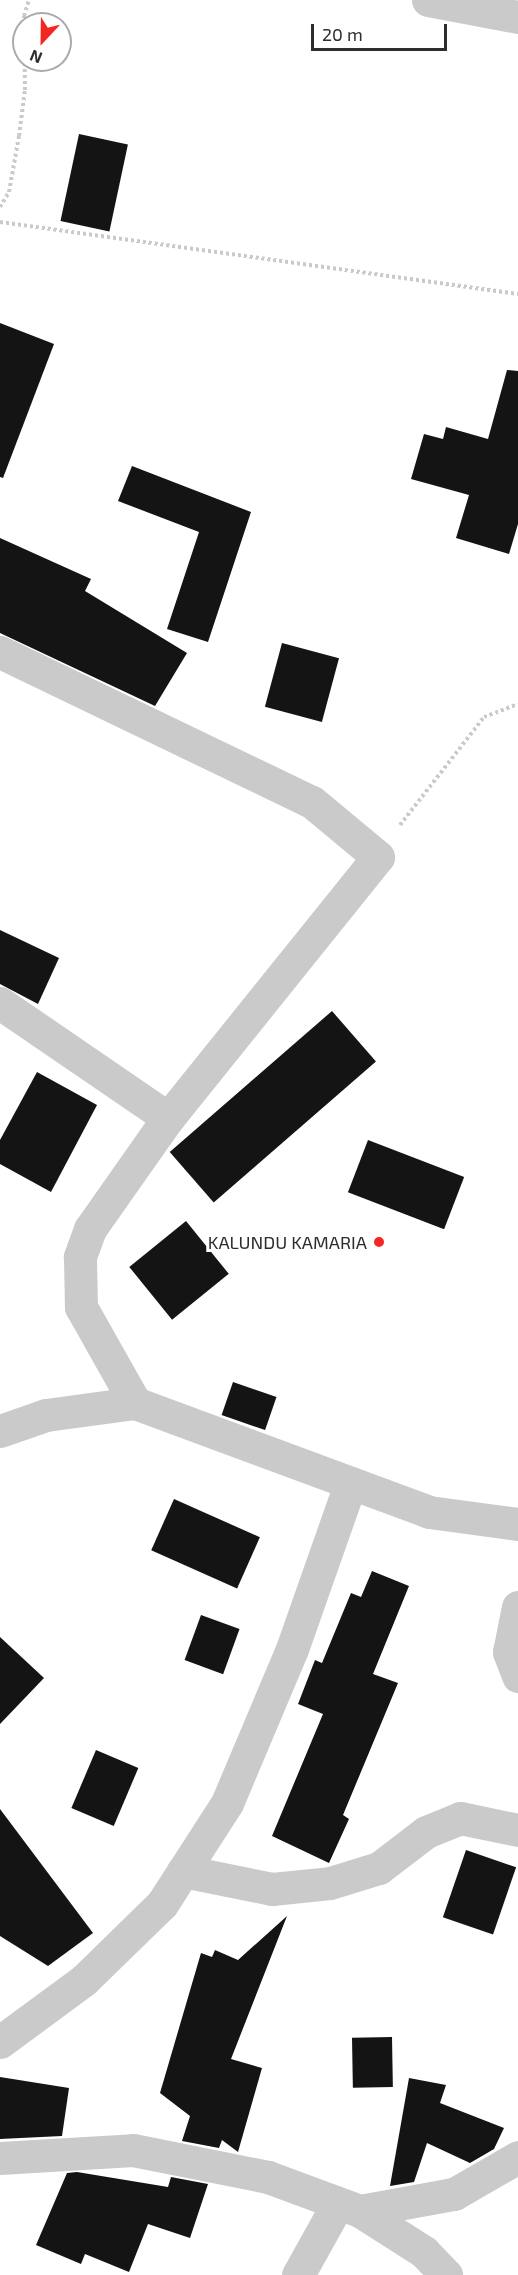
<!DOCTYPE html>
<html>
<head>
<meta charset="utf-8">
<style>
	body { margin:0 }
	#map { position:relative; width:518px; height:2275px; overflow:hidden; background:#fff; font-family:"Exo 2",sans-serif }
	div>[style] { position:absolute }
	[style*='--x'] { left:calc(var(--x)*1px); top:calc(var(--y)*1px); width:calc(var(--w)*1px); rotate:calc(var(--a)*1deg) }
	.building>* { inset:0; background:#141414; transform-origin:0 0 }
	.path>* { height:4px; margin-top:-2px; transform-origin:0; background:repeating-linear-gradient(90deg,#cacaca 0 3px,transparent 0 6px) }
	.street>* { height:33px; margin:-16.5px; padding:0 16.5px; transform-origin:16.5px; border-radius:16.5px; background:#cacaca }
	.dots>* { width:16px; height:16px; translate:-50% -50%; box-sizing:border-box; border:3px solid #fff; border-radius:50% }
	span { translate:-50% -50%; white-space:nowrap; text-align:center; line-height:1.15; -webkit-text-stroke:6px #fff; paint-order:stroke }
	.poi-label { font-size:18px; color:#2d2d2d }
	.right { translate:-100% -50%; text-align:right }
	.north { position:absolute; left:12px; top:12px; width:60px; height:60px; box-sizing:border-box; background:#fff; border:2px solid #ababab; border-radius:50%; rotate:202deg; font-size:16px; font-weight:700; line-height:24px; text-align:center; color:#2d2d2d }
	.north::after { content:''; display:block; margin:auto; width:21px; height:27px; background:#f42720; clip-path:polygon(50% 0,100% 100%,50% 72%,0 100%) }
	.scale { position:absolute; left:311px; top:24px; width:136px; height:27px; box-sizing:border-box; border:3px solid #2d2d2d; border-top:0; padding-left:8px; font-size:18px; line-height:21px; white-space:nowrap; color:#2d2d2d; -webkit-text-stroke:4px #fff; paint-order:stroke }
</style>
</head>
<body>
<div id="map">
	<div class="building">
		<i style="left:79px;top:134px;width:50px;height:89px;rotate:12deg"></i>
		<i style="clip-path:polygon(0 323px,54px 344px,3px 478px,0 477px)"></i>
		<i style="clip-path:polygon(507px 370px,518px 371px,518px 524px,509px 554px,456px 538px,469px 495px,411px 479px,424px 434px,443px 439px,446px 427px,488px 439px)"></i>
		<i style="clip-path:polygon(132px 466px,251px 512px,208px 642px,167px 629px,199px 532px,118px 501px)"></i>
		<i style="clip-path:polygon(0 538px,91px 579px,85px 591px,187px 653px,155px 706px,0 633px)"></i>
		<i style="left:282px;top:643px;width:59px;height:66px;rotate:15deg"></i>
		<i style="clip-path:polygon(0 930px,59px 958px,38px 1004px,0 984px)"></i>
		<i style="left:332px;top:1011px;width:67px;height:215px;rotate:49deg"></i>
		<i style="clip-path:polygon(37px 1072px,97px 1105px,51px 1192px,0 1164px,0 1140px)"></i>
		<i style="left:368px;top:1140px;width:103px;height:56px;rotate:21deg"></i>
		<i style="left:186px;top:1221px;width:68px;height:73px;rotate:51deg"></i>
		<i style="left:233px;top:1382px;width:46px;height:35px;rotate:19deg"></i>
		<i style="left:174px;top:1499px;width:94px;height:56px;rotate:24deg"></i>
		<i style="clip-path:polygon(372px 1571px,409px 1586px,373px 1674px,398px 1683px,343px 1815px,349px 1819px,329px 1863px,272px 1836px,323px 1714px,298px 1704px,315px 1660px,322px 1663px,351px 1593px,361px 1597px)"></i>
		<i style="left:201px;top:1615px;width:41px;height:48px;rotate:20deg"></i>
		<i style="clip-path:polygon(0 1637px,44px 1678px,0 1724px)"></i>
		<i style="left:96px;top:1750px;width:46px;height:63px;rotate:23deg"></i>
		<i style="clip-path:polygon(0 1809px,93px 1933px,48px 1966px,0 1936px)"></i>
		<i style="left:466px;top:1850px;width:53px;height:71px;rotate:19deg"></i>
		<i style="clip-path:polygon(287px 1916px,231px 2059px,262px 2068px,238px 2152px,222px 2140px,219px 2148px,182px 2141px,190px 2116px,160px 2093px,201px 1953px,212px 1957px,215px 1950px,238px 1960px)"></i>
		<i style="left:392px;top:2037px;width:50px;height:40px;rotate:89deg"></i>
		<i style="clip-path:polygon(0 2077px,69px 2088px,62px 2136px,0 2139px)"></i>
		<i style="clip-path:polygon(409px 2078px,446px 2085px,440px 2103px,504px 2128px,494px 2149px,470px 2163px,427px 2143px,414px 2182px,390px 2186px)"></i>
		<i style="clip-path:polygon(77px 2172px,168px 2187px,171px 2177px,208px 2184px,190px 2238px,148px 2224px,129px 2272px,85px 2254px,81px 2264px,36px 2245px,67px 2173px)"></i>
	</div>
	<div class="path">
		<i style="--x:0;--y:207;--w:17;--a:-59"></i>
		<i style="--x:9;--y:192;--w:57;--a:-79.9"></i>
		<i style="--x:19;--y:136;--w:46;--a:-82.6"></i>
		<i style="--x:25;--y:90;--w:74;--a:-90.8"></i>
		<i style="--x:24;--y:16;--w:17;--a:-73"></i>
		<i style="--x:0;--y:222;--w:523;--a:7.91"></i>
		<i style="--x:400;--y:825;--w:137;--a:-52.1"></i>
		<i style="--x:484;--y:717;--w:36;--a:-21"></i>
	</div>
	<div class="street">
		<i style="--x:428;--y:0;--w:92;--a:10.7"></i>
		<i style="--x:0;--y:652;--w:346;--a:25.7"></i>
		<i style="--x:312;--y:802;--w:86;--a:39.8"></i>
		<i style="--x:378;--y:857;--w:335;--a:128.8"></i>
		<i style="--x:168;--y:1118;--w:136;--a:125.1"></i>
		<i style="--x:90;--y:1229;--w:30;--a:110"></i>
		<i style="--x:80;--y:1257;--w:50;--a:88.9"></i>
		<i style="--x:81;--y:1307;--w:110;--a:60.6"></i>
		<i style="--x:0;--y:1003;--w:204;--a:34.4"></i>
		<i style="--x:0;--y:1431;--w:49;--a:-19.2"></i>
		<i style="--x:46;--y:1415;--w:90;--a:-7.7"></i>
		<i style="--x:135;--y:1403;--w:314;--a:20.3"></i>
		<i style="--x:429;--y:1512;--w:90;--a:7.7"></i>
		<i style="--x:518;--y:1607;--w:46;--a:101.3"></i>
		<i style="--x:509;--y:1652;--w:26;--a:69"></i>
		<i style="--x:183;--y:1871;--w:91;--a:11.4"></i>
		<i style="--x:272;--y:1889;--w:58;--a:-5.9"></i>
		<i style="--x:330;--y:1883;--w:51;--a:-17"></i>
		<i style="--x:379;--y:1868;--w:59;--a:-37.5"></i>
		<i style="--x:426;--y:1832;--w:37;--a:-22"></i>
		<i style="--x:460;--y:1818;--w:59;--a:11.7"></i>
		<i style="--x:0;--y:2042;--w:104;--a:-36.4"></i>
		<i style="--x:84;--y:1980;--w:109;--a:-44.3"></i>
		<i style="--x:162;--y:1904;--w:120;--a:-57.2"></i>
		<i style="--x:227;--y:1803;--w:167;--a:-67.1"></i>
		<i style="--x:292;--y:1649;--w:175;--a:-70.6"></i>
		<i style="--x:0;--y:2158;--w:133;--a:-3.4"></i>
		<i style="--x:133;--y:2150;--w:138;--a:11.3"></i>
		<i style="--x:268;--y:2177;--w:98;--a:20.3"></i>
		<i style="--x:360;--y:2211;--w:76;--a:32.6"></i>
		<i style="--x:424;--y:2252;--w:32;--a:46"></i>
		<i style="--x:360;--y:2211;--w:96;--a:-10.3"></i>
		<i style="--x:454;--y:2194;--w:74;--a:-30"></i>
		<i style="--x:298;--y:2275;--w:82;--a:-60.9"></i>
	</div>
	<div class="dots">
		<i style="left:379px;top:1242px;background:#f42720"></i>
	</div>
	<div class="poi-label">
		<span class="right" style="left:367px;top:1242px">KALUNDU KAMARIA</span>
	</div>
	<div class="north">N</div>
	<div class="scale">20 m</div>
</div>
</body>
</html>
